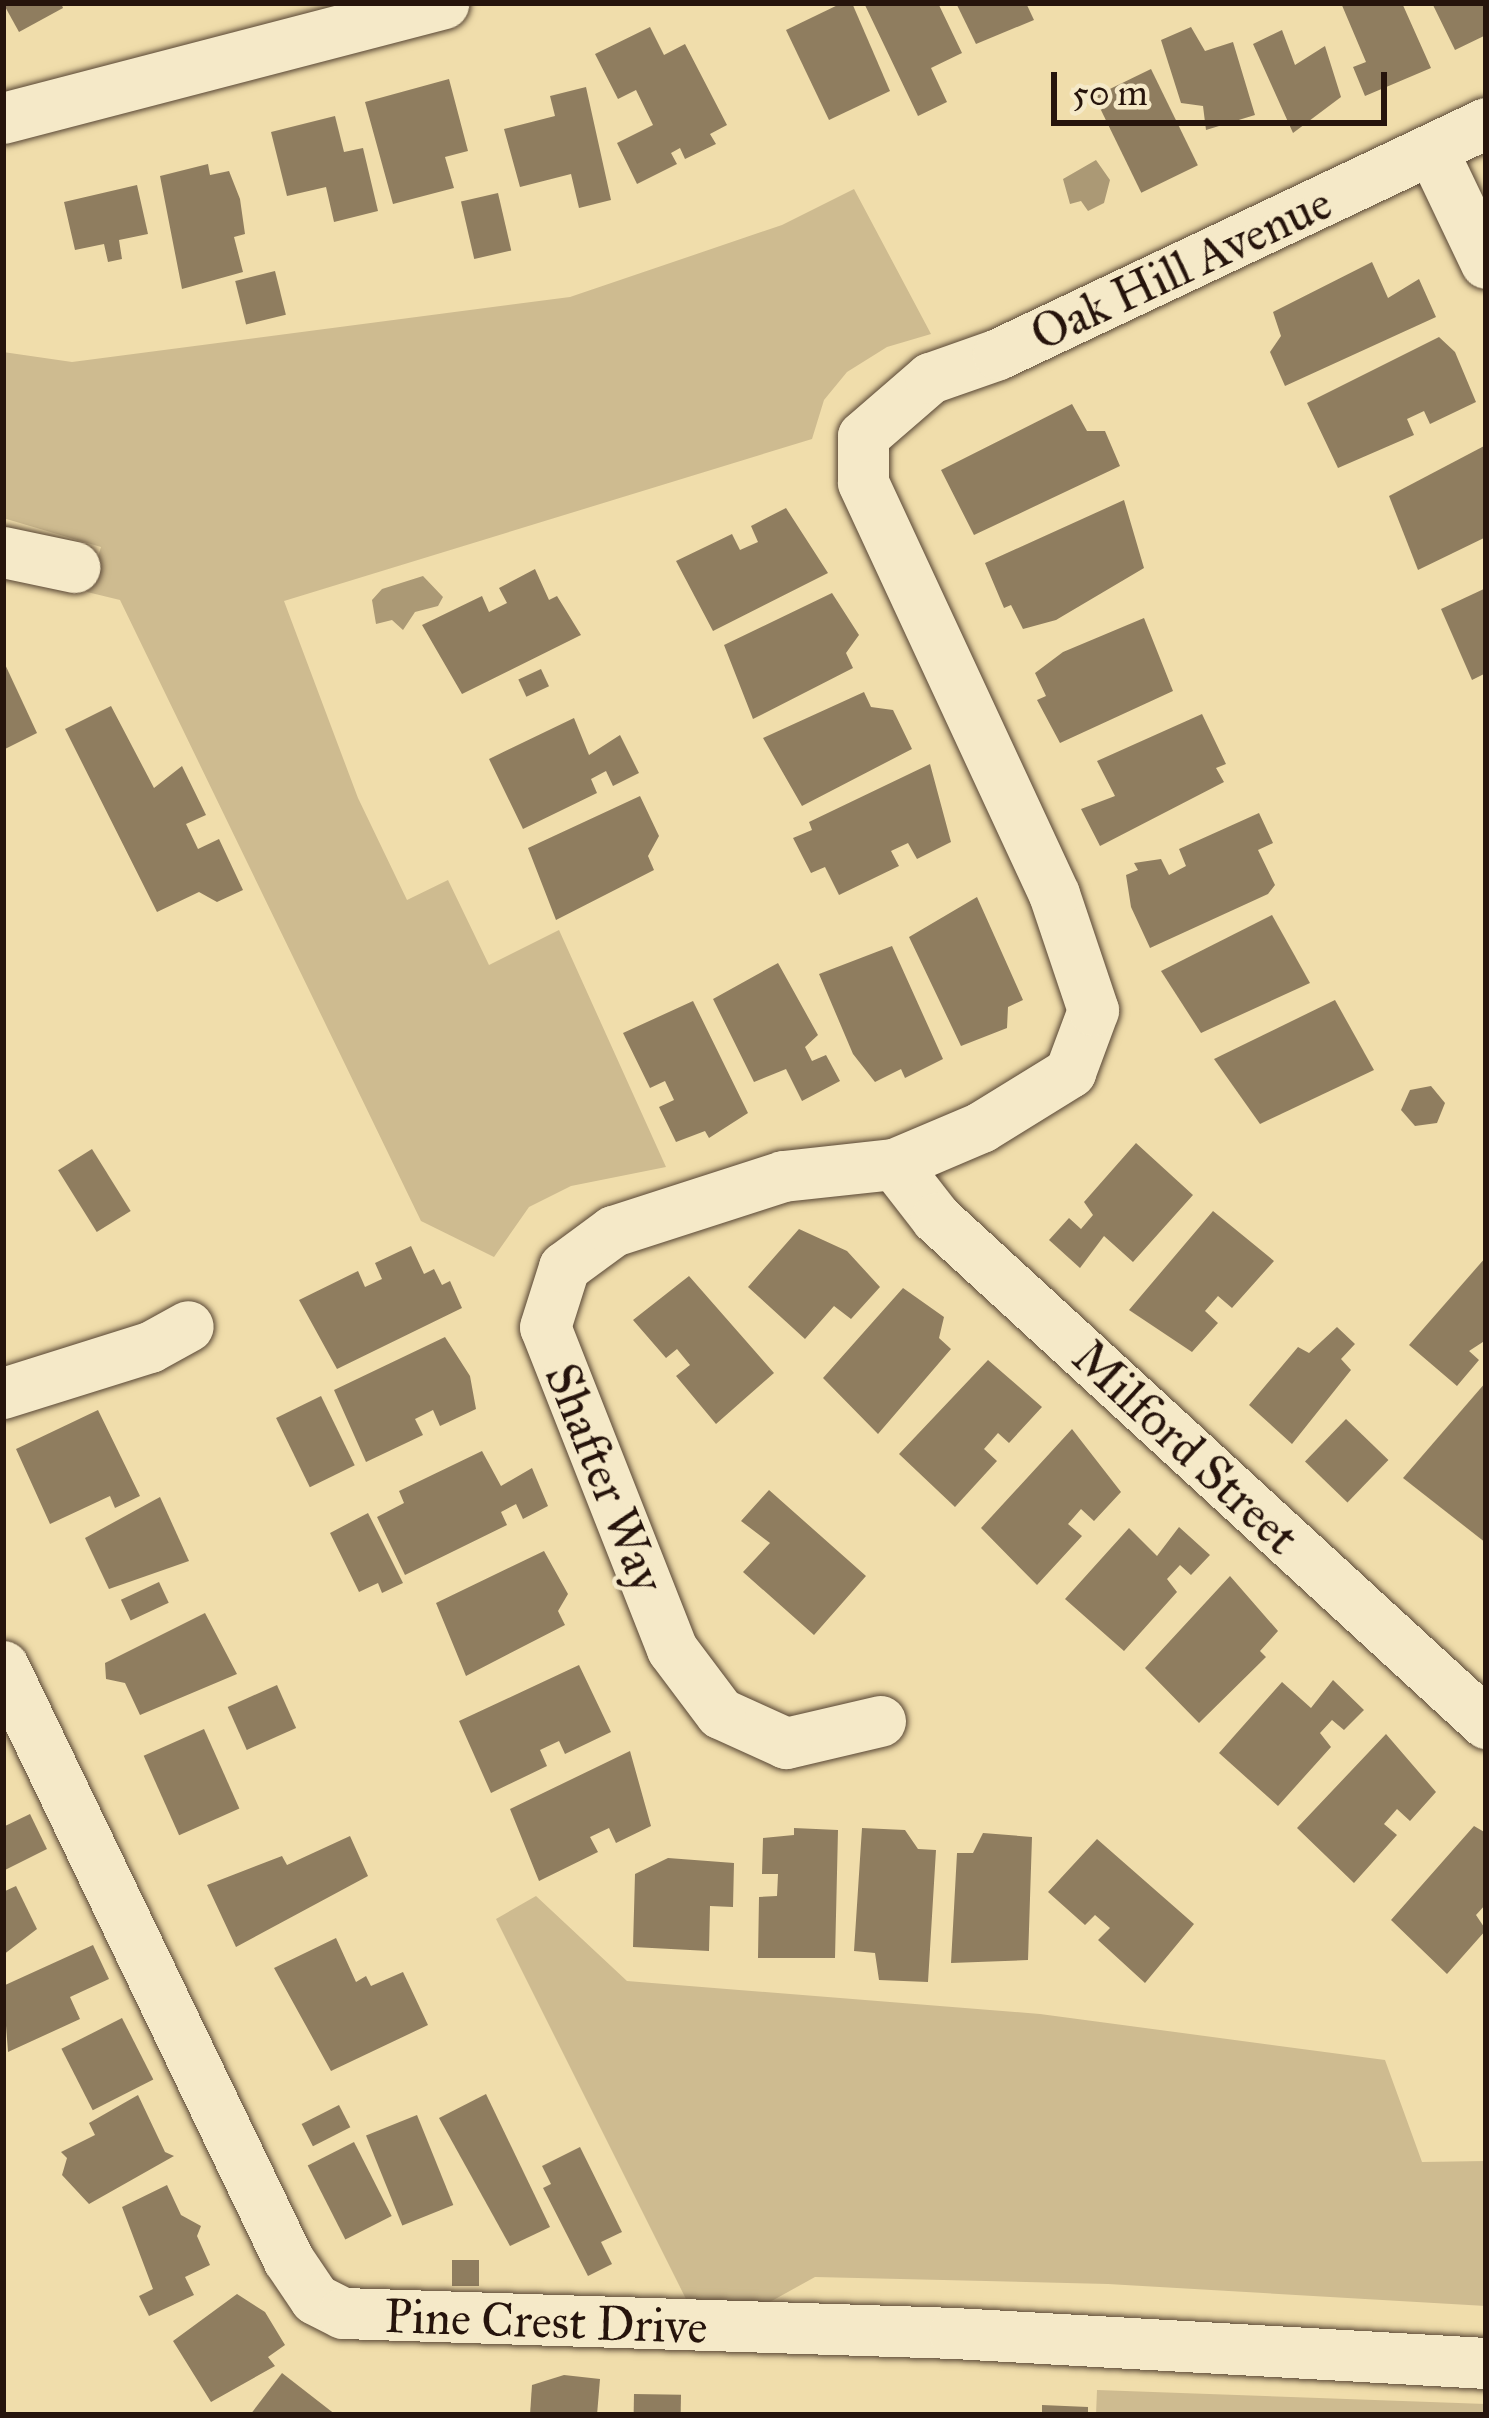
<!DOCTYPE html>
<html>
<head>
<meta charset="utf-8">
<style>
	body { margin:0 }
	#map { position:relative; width:1489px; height:2418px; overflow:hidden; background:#f0ddab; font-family:"IM FELL Great Primer",serif }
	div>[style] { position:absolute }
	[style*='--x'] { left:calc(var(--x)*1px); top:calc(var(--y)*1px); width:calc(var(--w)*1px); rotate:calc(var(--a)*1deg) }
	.green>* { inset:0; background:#cebb90 }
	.water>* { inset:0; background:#ab9975 }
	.building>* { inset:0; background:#8f7d5f; transform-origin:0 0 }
	.roads { filter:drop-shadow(0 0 3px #584634) drop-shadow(0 0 3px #584634) }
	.minor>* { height:51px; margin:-25.5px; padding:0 25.5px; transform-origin:25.5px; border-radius:25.5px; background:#f5e9c8 }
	span { translate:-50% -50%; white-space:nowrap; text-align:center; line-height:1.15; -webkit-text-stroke:9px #f5e9c8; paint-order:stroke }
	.street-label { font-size:48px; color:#26140c }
	.frame { position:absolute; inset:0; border:6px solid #26140c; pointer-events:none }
	.scale { position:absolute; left:1051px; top:72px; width:336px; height:54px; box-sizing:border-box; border:6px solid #26140c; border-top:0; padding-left:15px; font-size:36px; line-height:42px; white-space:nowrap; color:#26140c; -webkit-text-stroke:9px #f5e9c8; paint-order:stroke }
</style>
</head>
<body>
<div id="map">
	<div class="green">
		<i style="clip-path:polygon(854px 189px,931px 334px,887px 347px,847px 372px,824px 400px,812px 439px,284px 601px,358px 798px,407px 900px,448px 880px,489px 965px,559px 930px,666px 1167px,571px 1186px,529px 1207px,494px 1257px,421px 1221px,120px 600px,87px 592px,101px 547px,3px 518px,3px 352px,72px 362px,570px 297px,782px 225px)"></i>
		<i style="clip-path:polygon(536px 1896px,627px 1981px,1040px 2014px,1385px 2060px,1422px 2162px,1486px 2161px,1486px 2306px,1108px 2284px,815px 2277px,768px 2303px,687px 2301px,496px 1919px)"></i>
		<i style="clip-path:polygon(1097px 2390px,1486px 2404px,1486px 2415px,1096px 2415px)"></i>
	</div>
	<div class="water">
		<i style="clip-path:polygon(1096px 160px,1110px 180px,1104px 203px,1088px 211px,1081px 201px,1070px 204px,1063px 179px)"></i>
		<i style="clip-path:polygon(423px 576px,443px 597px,438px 606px,415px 612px,403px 630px,392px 620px,376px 624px,372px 600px,382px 589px)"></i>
	</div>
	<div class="building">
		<i style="clip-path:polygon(3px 3px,61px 3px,63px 8px,19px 32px)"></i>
		<i style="clip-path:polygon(842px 3px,852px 3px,890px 91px,829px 120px,786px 30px)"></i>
		<i style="clip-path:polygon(864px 3px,938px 3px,962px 53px,931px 68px,947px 102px,918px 116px)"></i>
		<i style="clip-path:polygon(956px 3px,1026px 3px,1034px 20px,976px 44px)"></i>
		<i style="clip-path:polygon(1341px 3px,1402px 3px,1431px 68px,1365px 96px,1353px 67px,1366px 62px)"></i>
		<i style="clip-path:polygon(1422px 3px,1486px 3px,1486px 35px,1455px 50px,1433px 5px)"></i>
		<i style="clip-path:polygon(650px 27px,664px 55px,685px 44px,727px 125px,710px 134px,716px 144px,685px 159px,680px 148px,671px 153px,677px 164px,637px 184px,617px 143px,653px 125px,636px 90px,618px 99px,595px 54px)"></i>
		<i style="clip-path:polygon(1191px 27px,1205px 51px,1233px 42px,1255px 115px,1206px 130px,1203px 106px,1181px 103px,1161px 40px)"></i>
		<i style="clip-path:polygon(1282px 30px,1295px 65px,1325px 46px,1341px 97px,1293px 133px,1253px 44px)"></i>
		<i style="left:1151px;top:69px;width:107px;height:63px;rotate:64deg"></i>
		<i style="clip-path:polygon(449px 79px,468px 151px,445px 157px,454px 188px,393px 204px,365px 102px)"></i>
		<i style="clip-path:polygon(586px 87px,611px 200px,579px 208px,571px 174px,520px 187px,504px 129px,555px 116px,550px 96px)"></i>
		<i style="clip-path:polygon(335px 116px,344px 152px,363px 148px,378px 211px,334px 222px,326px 187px,287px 196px,271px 132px)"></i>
		<i style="clip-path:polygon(208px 164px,210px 175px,229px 171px,240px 199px,245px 234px,234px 237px,243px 272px,182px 289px,160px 176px)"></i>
		<i style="clip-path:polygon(137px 185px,148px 234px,119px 240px,122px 259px,108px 262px,104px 244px,75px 250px,64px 202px)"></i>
		<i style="left:498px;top:193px;width:59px;height:38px;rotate:77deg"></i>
		<i style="clip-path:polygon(1372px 262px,1388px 298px,1419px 279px,1436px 317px,1285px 386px,1270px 352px,1281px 336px,1273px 312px)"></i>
		<i style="left:275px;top:271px;width:45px;height:41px;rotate:76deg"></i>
		<i style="clip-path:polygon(1439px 337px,1455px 352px,1476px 402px,1430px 424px,1424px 411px,1407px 419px,1414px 435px,1338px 468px,1307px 403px)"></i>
		<i style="clip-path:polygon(1072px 404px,1087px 431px,1105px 431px,1120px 466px,974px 535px,941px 470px)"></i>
		<i style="clip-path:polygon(1486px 445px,1486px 537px,1418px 570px,1389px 496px)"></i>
		<i style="clip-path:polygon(1124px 500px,1144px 568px,1056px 620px,1023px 629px,1011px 605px,1004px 608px,985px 563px)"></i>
		<i style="clip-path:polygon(786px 508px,828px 573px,713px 631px,676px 561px,732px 534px,740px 550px,758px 542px,751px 526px)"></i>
		<i style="clip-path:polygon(535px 569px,549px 600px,557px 596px,581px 635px,462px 694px,422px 625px,482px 596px,489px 612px,507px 603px,499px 588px)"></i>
		<i style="clip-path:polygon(1486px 588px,1486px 673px,1472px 680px,1441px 609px)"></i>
		<i style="clip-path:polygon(832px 593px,859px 635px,846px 653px,853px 668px,753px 719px,724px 645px)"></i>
		<i style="clip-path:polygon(1144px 618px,1173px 691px,1060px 743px,1037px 700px,1046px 696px,1035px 673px,1063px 652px)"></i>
		<i style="clip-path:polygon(3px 660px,37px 733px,3px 750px)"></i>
		<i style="left:541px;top:669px;width:19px;height:25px;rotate:65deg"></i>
		<i style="clip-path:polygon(864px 692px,871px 707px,893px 710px,912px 749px,802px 806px,763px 738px)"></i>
		<i style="clip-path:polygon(111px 706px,154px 788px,182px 766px,206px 815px,186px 824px,198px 849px,219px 839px,243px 890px,217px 902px,199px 892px,157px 912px,65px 729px)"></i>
		<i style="clip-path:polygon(1202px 714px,1226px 764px,1216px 768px,1224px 782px,1100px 846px,1081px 809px,1115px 796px,1097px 761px)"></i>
		<i style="clip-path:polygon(574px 718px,589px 755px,620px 735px,639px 773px,613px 786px,606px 771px,591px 779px,597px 793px,523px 829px,489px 759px)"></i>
		<i style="clip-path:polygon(930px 764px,951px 842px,917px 859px,908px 843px,891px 851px,899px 866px,839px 895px,825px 867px,811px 873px,793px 838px,812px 830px,809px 822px)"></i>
		<i style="clip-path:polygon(640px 796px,659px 836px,648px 856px,654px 870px,556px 920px,528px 848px)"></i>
		<i style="clip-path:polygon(1259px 813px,1273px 843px,1258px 850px,1275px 885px,1268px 894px,1150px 948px,1131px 907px,1126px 875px,1138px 870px,1134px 863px,1161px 859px,1169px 875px,1186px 866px,1179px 849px)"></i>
		<i style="clip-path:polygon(977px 897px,1023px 1000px,1008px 1007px,1007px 1028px,961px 1046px,909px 937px)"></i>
		<i style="clip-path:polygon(1272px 915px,1310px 983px,1201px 1033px,1161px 971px)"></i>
		<i style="clip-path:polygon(892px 946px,943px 1059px,905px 1078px,901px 1069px,875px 1082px,853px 1054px,819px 974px)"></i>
		<i style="clip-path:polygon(778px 963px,818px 1035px,805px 1047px,812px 1061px,826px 1055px,840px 1081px,802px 1101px,786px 1069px,754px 1082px,713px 999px)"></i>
		<i style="clip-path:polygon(1335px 1000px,1374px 1070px,1260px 1124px,1214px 1059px)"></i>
		<i style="clip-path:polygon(693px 1001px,748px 1113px,709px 1138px,705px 1131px,676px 1142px,659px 1107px,674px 1100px,665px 1081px,650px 1088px,623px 1033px)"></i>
		<i style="clip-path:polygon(1431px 1086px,1445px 1103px,1437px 1123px,1415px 1126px,1401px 1110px,1410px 1090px)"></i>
		<i style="clip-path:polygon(1136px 1143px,1193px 1195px,1133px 1262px,1104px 1236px,1080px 1268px,1049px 1240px,1069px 1218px,1081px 1229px,1093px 1215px,1084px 1202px)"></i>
		<i style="left:92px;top:1149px;width:73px;height:40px;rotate:58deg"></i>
		<i style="clip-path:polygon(1213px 1211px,1274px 1261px,1232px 1308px,1218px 1296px,1205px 1311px,1218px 1323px,1192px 1352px,1129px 1310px)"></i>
		<i style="clip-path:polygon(799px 1229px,847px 1251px,880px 1287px,851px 1319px,834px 1306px,805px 1339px,748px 1287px)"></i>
		<i style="clip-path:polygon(411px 1246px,424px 1274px,434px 1269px,442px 1285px,450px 1281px,462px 1308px,337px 1369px,299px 1300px,358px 1271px,365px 1287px,382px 1279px,375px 1263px)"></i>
		<i style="clip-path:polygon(1486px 1257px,1486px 1340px,1469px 1351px,1479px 1360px,1457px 1386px,1409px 1345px)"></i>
		<i style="clip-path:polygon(689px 1276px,774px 1373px,716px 1424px,676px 1376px,690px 1365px,677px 1349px,666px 1358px,633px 1320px)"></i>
		<i style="clip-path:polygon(903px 1288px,944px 1317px,939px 1338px,951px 1349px,878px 1434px,823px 1378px)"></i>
		<i style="clip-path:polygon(1337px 1327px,1355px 1344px,1341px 1359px,1351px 1370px,1292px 1444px,1249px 1405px,1298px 1347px,1309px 1353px)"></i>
		<i style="clip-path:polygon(445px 1337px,470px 1376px,476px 1409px,440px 1426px,433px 1410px,415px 1419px,423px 1435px,366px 1462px,334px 1390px)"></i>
		<i style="clip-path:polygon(988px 1360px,1042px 1407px,1009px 1443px,998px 1433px,984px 1449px,997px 1461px,955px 1507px,899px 1454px)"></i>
		<i style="clip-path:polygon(1486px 1382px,1486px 1543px,1403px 1478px)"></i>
		<i style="left:321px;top:1396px;width:77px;height:50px;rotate:64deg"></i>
		<i style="clip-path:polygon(98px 1410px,140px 1496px,115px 1508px,110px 1496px,50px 1524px,16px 1449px)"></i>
		<i style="left:1346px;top:1419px;width:59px;height:59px;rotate:44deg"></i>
		<i style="clip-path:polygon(1072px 1429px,1121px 1492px,1094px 1521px,1081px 1509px,1068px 1524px,1082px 1536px,1037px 1585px,981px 1528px)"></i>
		<i style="clip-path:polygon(482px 1451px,501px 1486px,532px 1468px,548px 1506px,523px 1519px,516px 1504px,501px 1512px,507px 1525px,405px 1575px,377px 1517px,404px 1503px,399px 1491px)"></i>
		<i style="clip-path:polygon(769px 1490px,866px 1576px,814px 1635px,743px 1572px,770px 1543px,741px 1521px)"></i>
		<i style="clip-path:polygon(160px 1497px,189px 1561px,109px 1589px,85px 1538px)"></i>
		<i style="clip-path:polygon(368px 1513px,403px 1583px,382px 1593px,378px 1583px,359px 1592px,330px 1533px)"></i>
		<i style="clip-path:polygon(1179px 1527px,1210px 1555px,1191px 1575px,1180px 1565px,1167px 1579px,1177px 1592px,1124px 1651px,1065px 1599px,1129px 1528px,1157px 1556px)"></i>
		<i style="clip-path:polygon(544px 1551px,568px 1594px,558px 1611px,565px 1625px,466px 1676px,436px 1603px)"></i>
		<i style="clip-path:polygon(1230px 1576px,1278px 1631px,1260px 1651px,1266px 1657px,1199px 1723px,1145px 1668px)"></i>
		<i style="left:159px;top:1582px;width:23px;height:42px;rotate:65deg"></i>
		<i style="clip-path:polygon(205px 1613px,237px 1674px,140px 1715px,125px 1683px,106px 1679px,105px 1663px)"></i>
		<i style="clip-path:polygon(579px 1665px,611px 1732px,565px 1754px,559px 1741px,540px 1750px,547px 1766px,491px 1793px,459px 1721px)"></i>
		<i style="clip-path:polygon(1333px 1680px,1364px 1710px,1344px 1730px,1332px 1720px,1320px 1733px,1331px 1747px,1278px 1806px,1219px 1753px,1282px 1682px,1311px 1708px)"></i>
		<i style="left:277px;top:1685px;width:47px;height:54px;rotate:66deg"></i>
		<i style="left:204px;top:1729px;width:87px;height:66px;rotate:66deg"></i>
		<i style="clip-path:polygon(1386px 1734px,1436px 1792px,1410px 1821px,1397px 1809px,1384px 1824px,1397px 1835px,1354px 1883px,1297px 1828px)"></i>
		<i style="clip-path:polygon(630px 1751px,651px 1826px,616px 1843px,609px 1828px,590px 1837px,598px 1852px,539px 1881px,510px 1809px)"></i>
		<i style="clip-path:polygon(30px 1814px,47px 1849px,3px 1871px,3px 1827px)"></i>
		<i style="clip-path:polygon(1474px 1826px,1486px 1833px,1486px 1904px,1476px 1915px,1486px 1930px,1447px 1974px,1391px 1920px)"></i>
		<i style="clip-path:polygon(794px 1828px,838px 1830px,835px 1958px,758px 1958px,759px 1897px,777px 1896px,778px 1874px,762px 1874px,763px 1838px,794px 1835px)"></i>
		<i style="clip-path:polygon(862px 1828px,905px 1830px,918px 1849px,936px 1850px,928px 1982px,879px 1980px,875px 1953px,854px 1951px)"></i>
		<i style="clip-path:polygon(983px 1833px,1032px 1837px,1028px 1960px,951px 1963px,957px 1853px,973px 1853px)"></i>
		<i style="clip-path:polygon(350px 1836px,368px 1876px,236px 1947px,207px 1885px,282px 1856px,287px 1865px)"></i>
		<i style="clip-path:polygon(1097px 1839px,1194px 1924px,1145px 1983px,1098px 1940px,1110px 1928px,1095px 1915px,1085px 1925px,1048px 1892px)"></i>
		<i style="clip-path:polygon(668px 1858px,734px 1863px,733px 1907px,710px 1906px,709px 1951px,633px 1947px,635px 1874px)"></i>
		<i style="clip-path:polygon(16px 1886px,37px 1929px,3px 1955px,3px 1892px)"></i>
		<i style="clip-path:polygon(336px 1938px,356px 1982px,366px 1976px,371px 1986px,403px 1972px,428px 2025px,331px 2071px,274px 1968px)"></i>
		<i style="clip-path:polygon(93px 1945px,109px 1979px,70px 1997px,80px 2019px,8px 2052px,3px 1986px)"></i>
		<i style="left:122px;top:2018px;width:69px;height:68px;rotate:63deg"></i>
		<i style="clip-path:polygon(486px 2094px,550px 2227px,510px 2246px,439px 2118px)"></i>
		<i style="clip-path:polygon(138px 2095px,165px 2152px,174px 2156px,89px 2204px,62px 2175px,67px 2158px,61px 2152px,95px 2135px,89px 2123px)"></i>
		<i style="left:339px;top:2105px;width:25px;height:42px;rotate:63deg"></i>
		<i style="left:417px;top:2115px;width:97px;height:55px;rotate:68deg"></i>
		<i style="left:354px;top:2142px;width:83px;height:52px;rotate:63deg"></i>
		<i style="clip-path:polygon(580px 2147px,622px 2232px,601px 2242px,612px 2264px,588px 2276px,543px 2188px,551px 2184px,542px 2166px)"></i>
		<i style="clip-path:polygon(167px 2185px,181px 2215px,201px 2226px,197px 2236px,210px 2265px,185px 2277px,194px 2295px,149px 2316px,139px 2296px,153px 2289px,122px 2207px)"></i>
		<i style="left:452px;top:2260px;width:27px;height:26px"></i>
		<i style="clip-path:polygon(237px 2294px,265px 2312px,285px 2345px,268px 2357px,275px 2366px,211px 2402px,173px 2341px)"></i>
		<i style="clip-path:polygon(282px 2373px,336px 2415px,250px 2415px)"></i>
		<i style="clip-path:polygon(564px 2375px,600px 2379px,597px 2415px,530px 2415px,532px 2385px)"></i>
		<i style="left:634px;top:2394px;width:47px;height:21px;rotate:1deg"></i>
		<i style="clip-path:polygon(1042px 2405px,1088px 2407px,1088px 2415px,1042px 2415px)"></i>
	</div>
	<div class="roads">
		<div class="minor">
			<i style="--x:3;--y:118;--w:455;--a:-14.6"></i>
			<i style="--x:1432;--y:150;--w:125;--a:64.5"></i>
			<i style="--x:3;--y:552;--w:73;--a:11.9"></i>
			<i style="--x:894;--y:1164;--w:68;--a:52.1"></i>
			<i style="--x:936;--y:1218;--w:747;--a:42.56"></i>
			<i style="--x:3;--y:1393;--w:154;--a:-17.4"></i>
			<i style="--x:150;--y:1347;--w:43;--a:-28.9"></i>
			<i style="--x:3;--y:1666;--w:658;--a:64.33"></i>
			<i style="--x:288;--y:2259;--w:48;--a:56"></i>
			<i style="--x:315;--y:2299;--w:31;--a:27"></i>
			<i style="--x:343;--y:2313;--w:611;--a:1.87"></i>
			<i style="--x:954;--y:2333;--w:533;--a:3.23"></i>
			<i style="--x:880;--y:1721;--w:97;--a:166.8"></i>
			<i style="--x:786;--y:1743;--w:72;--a:-155.6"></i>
			<i style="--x:720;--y:1713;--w:80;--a:-126.9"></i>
			<i style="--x:672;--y:1649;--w:346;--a:-111.5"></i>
			<i style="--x:545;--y:1327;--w:63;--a:-72.4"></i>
			<i style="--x:564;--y:1267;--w:61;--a:-36.3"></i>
			<i style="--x:613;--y:1231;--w:179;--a:-17.9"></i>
			<i style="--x:783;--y:1176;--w:112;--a:-6.2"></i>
			<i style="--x:894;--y:1164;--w:95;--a:-23"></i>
			<i style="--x:981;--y:1127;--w:105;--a:-31.7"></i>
			<i style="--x:1070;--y:1072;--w:66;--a:-69.6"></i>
			<i style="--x:1093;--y:1010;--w:122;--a:-108.6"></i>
			<i style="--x:1054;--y:894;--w:454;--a:-114.9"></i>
			<i style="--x:863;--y:482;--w:46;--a:-90"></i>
			<i style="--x:863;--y:436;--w:89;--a:-40.9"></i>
			<i style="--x:930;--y:378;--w:72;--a:-19.4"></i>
			<i style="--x:998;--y:354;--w:540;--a:-25.33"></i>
		</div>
	</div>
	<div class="street-label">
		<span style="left:1181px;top:268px;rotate:-25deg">Oak Hill Avenue</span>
		<span style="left:1186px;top:1447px;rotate:43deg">Milford Street</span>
		<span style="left:605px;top:1478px;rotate:68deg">Shafter Way</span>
		<span style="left:546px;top:2321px;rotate:2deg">Pine Crest Drive</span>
	</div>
	<div class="frame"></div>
	<div class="scale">50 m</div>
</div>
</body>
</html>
